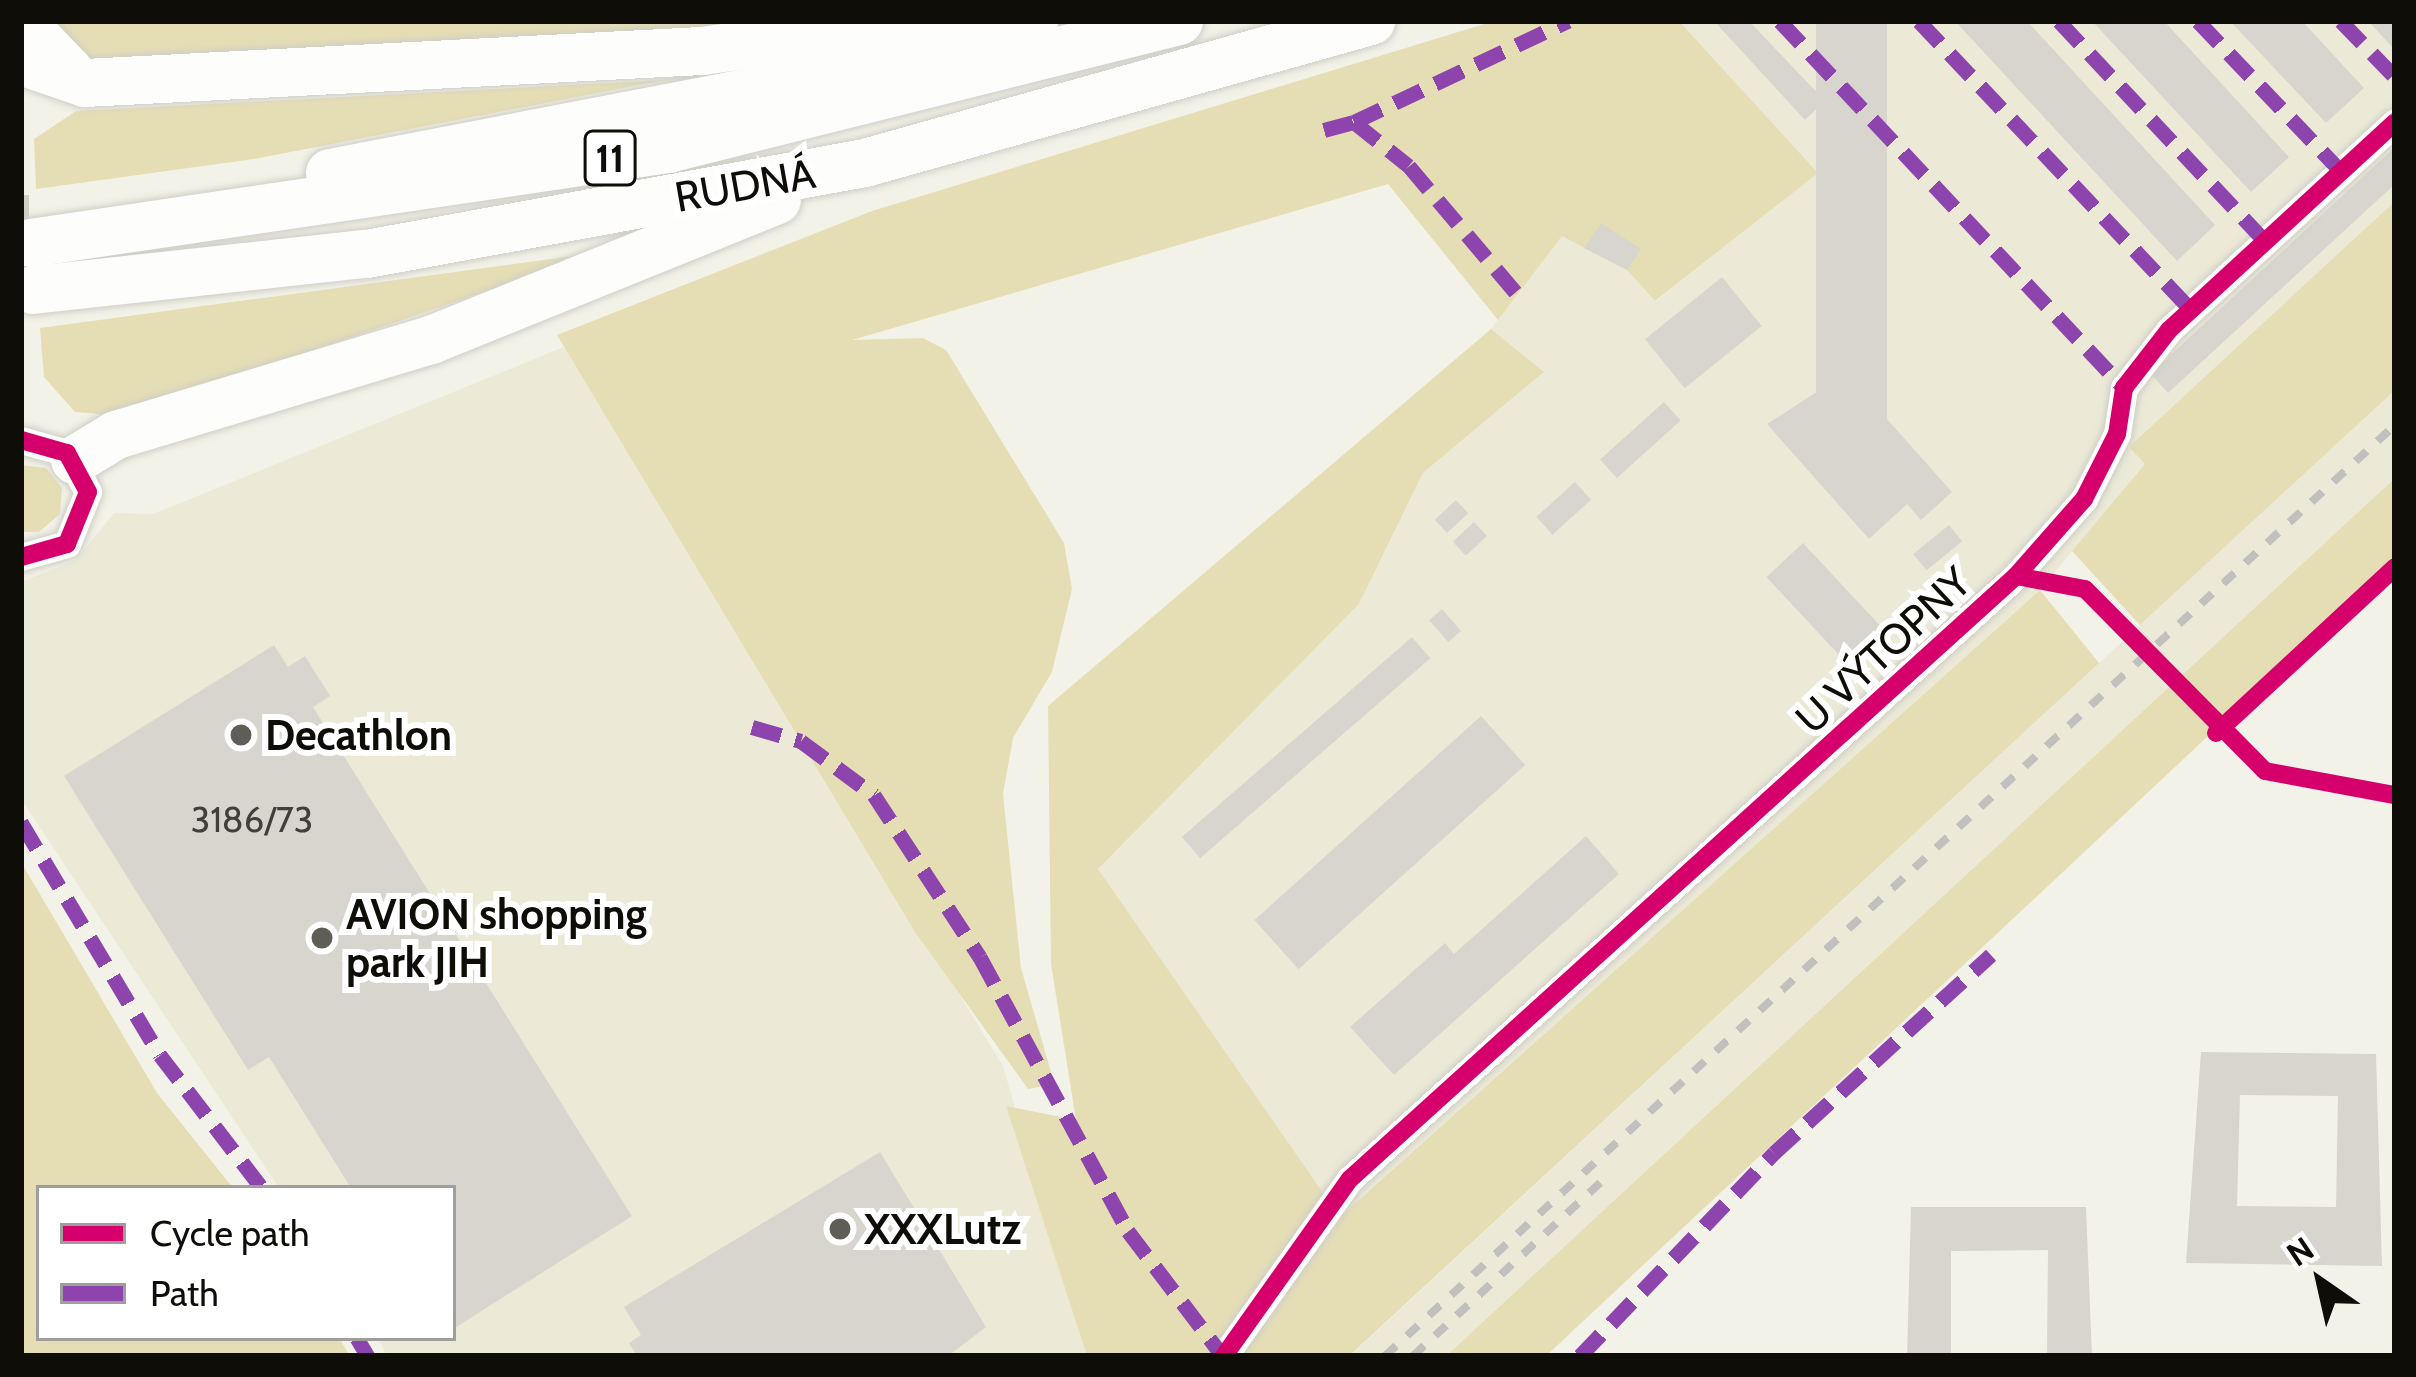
<!DOCTYPE html>
<html>
<head>
<meta charset="utf-8">
<style>
	body { margin:0 }
	#map { position:relative; width:2416px; height:1377px; overflow:hidden; background:#f3f2e8; font-family:Cabin,sans-serif }
	div>[style] { position:absolute }
	[style*='--x'] { left:calc(var(--x)*1px); top:calc(var(--y)*1px); width:calc(var(--w)*1px); rotate:calc(var(--a)*1deg) }
	.built>* { inset:0; background:#ecead7 }
	.green>* { inset:0; background:#e5deb5 }
	.building>* { inset:0; background:#d7d5ce; transform-origin:0 0 }
	.trunk-tunnel>* { height:48px; margin-top:-24px; transform-origin:0; background:repeating-linear-gradient(90deg,#d1d0c6 0 48px,transparent 0 72px) }
	.roads { filter:drop-shadow(0 0 3px #cfcec7) drop-shadow(0 0 3px #cfcec7) }
	.minor>* { height:27px; margin:-13.5px; padding:0 13.5px; transform-origin:13.5px; border-radius:13.5px; background:#fdfdfc }
	.trunk>* { height:48px; margin:-24px; padding:0 24px; transform-origin:24px; border-radius:24px; background:#fdfdfc }
	.rail>* { height:8px; margin-top:-4px; transform-origin:0; background:repeating-linear-gradient(90deg,#c1c0be 0 15px,transparent 0 30px) }
	.quiet>* { height:15px; margin-top:-7.5px; transform-origin:0; background:repeating-linear-gradient(90deg,#8e44ad 0 30px,transparent 0 45px) }
	.cycleway>* { height:18px; margin:-9px; padding:0 9px; transform-origin:9px; border-radius:9px; background:#d6006c }
	.dots>* { width:33px; height:33px; translate:-50% -50%; box-sizing:border-box; border:6px solid #fff; border-radius:50% }
	span { translate:-50% -50%; white-space:nowrap; text-align:center; line-height:1.15; -webkit-text-stroke:12px #fff; paint-order:stroke }
	.number-label { font-size:36px; color:#403f39 }
	.number-label span { -webkit-text-stroke-width:0 }
	.shield-label span { padding:3px 9px; background:#fff; border:3px solid; border-radius:9px; -webkit-text-stroke-width:0 }
	.shield-label { font-size:39px; color:#0e0d07; font-weight:700 }
	.street-label { font-size:42px; color:#0e0d07 }
	.poi-label { font-size:42px; color:#0e0d07; font-weight:700 }
	.left { translate:0 -50%; text-align:left }
	.frame { position:absolute; inset:0; border:24px solid #0e0d07; pointer-events:none }
	.legend { position:absolute; left:36px; top:1185px; width:420px; height:156px; box-sizing:border-box; background:#fff; border:3px solid #9f9e9c; margin:0; padding:15px 21px; list-style:none; font-size:36px; color:#0e0d07 }
	.legend li { display:flex; align-items:center; gap:24px; height:60px }
	.legend b { width:60px; border:3px solid #9f9e9c }
	.north { position:absolute; left:2260px; top:1221px; width:120px; height:120px; -webkit-text-stroke:9px #fff; paint-order:stroke; rotate:326deg; font-size:33px; font-weight:700; line-height:48px; text-align:center; color:#0e0d07 }
	.north::after { content:''; display:block; margin:auto; width:42px; height:54px; background:#0e0d07; clip-path:polygon(50% 0,100% 100%,50% 72%,0 100%) }
</style>
</head>
<body>
<div id="map">
	<div class="built">
		<i style="clip-path:polygon(1679px 21px,2395px 21px,2395px 201px,2130px 447px,2145px 464px,2040px 590px,1340px 1217px,1097px 869px,1359px 604px,1423px 473px,1543px 373px,1491px 329px,1562px 235px,1627px 270px,1656px 301px,1817px 173px)"></i>
		<i style="clip-path:polygon(564px 347px,1003px 1066px,1087px 1356px,387px 1356px,378px 1338px,453px 1338px,453px 1188px,279px 1188px,21px 799px,21px 582px,76px 560px,114px 513px,153px 514px)"></i>
		<i style="clip-path:polygon(2395px 389px,2395px 478px,2070px 779px,1446px 1356px,1350px 1356px)"></i>
	</div>
	<div class="green">
		<i style="clip-path:polygon(35px 21px,787px 21px,104px 65px,69px 57px)"></i>
		<i style="clip-path:polygon(1494px 21px,1679px 21px,1818px 173px,1655px 301px,1627px 270px,1562px 236px,1498px 320px,1388px 184px,852px 340px,923px 338px,946px 350px,1064px 543px,1072px 589px,1052px 672px,1013px 738px,1003px 794px,1021px 968px,1051px 1072px,1050px 1085px,1028px 1089px,915px 932px,557px 335px,872px 211px)"></i>
		<i style="clip-path:polygon(665px 80px,254px 159px,36px 189px,34px 139px,76px 111px)"></i>
		<i style="clip-path:polygon(2395px 201px,2395px 390px,2140px 625px,2072px 551px,2145px 464px,2129px 447px)"></i>
		<i style="clip-path:polygon(596px 253px,125px 416px,75px 412px,44px 377px,40px 328px)"></i>
		<i style="clip-path:polygon(1491px 329px,1544px 372px,1423px 473px,1359px 604px,1098px 869px,1340px 1217px,2040px 590px,2099px 663px,1349px 1356px,1087px 1356px,1006px 1106px,1076px 1120px,1051px 964px,1048px 706px)"></i>
		<i style="clip-path:polygon(21px 465px,46px 468px,62px 488px,60px 514px,39px 532px,21px 532px)"></i>
		<i style="clip-path:polygon(2395px 478px,2395px 561px,1546px 1356px,1446px 1356px)"></i>
		<i style="clip-path:polygon(21px 862px,157px 1093px,233px 1188px,39px 1188px,39px 1338px,339px 1338px,350px 1356px,21px 1356px)"></i>
	</div>
	<div class="building">
		<i style="clip-path:polygon(1714px 21px,1749px 21px,1825px 101px,1805px 120px)"></i>
		<i style="left:1816px;top:21px;width:71px;height:422px"></i>
		<i style="clip-path:polygon(1955px 21px,2027px 21px,2215px 225px,2177px 261px)"></i>
		<i style="clip-path:polygon(2092px 21px,2164px 21px,2289px 157px,2251px 192px)"></i>
		<i style="clip-path:polygon(2230px 21px,2302px 21px,2364px 88px,2326px 123px)"></i>
		<i style="clip-path:polygon(2368px 21px,2395px 21px,2395px 50px,2382px 36px)"></i>
		<i style="clip-path:polygon(2395px 147px,2395px 184px,2168px 393px,2152px 375px,2162px 363px)"></i>
		<i style="clip-path:polygon(1601px 223px,1641px 249px,1627px 270px,1584px 248px)"></i>
		<i style="left:1722px;top:277px;width:63px;height:99px;rotate:51deg"></i>
		<i style="clip-path:polygon(1846px 373px,1952px 492px,1921px 520px,1907px 504px,1869px 539px,1767px 424px)"></i>
		<i style="left:1664px;top:402px;width:25px;height:86px;rotate:48deg"></i>
		<i style="left:1575px;top:482px;width:24px;height:52px;rotate:48deg"></i>
		<i style="left:1456px;top:500px;width:18px;height:29px;rotate:47deg"></i>
		<i style="left:1474px;top:522px;width:19px;height:29px;rotate:47deg"></i>
		<i style="left:1949px;top:525px;width:21px;height:46px;rotate:51deg"></i>
		<i style="left:1803px;top:543px;width:124px;height:50px;rotate:47deg"></i>
		<i style="left:1442px;top:609px;width:29px;height:17px;rotate:49deg"></i>
		<i style="left:1412px;top:637px;width:28px;height:305px;rotate:49deg"></i>
		<i style="clip-path:polygon(274px 645px,288px 667px,305px 656px,330px 696px,313px 707px,632px 1216px,453px 1329px,453px 1188px,351px 1188px,269px 1057px,248px 1070px,64px 776px)"></i>
		<i style="left:1481px;top:716px;width:66px;height:305px;rotate:48deg"></i>
		<i style="clip-path:polygon(1586px 836px,1619px 874px,1394px 1075px,1350px 1027px,1445px 943px,1454px 954px)"></i>
		<i style="clip-path:polygon(evenodd,2201px 1052px,2376px 1054px,2382px 1266px,2186px 1263px,2201px 1052px,2240px 1095px,2338px 1096px,2336px 1207px,2237px 1206px,2240px 1095px)"></i>
		<i style="clip-path:polygon(880px 1152px,986px 1327px,948px 1356px,637px 1356px,629px 1343px,641px 1335px,624px 1307px)"></i>
		<i style="clip-path:polygon(1911px 1207px,2086px 1207px,2092px 1356px,2047px 1356px,2048px 1250px,1951px 1251px,1951px 1356px,1907px 1356px)"></i>
	</div>
	<div class="trunk-tunnel">
		<i style="--x:21;--y:219;--w:8;--a:0"></i>
	</div>
	<div class="roads">
		<div class="minor">
			<i style="--x:21;--y:440;--w:48;--a:15.8"></i>
			<i style="--x:67;--y:453;--w:44;--a:61.7"></i>
			<i style="--x:88;--y:492;--w:56;--a:112"></i>
			<i style="--x:67;--y:544;--w:48;--a:164.2"></i>
			<i style="--x:1224;--y:1356;--w:217;--a:-54.6"></i>
			<i style="--x:1350;--y:1179;--w:898;--a:-42.16"></i>
			<i style="--x:2016;--y:576;--w:103;--a:-48.6"></i>
			<i style="--x:2084;--y:499;--w:73;--a:-63.1"></i>
			<i style="--x:2117;--y:434;--w:47;--a:-81.3"></i>
			<i style="--x:2124;--y:388;--w:73;--a:-52.2"></i>
			<i style="--x:2169;--y:330;--w:307;--a:-42.6"></i>
		</div>
		<div class="trunk">
			<i style="--x:21;--y:21;--w:72;--a:46.1"></i>
			<i style="--x:21;--y:61;--w:68;--a:19"></i>
			<i style="--x:85;--y:83;--w:618;--a:-2.97"></i>
			<i style="--x:702;--y:51;--w:210;--a:-8.2"></i>
			<i style="--x:330;--y:173;--w:428;--a:-10.9"></i>
			<i style="--x:750;--y:92;--w:293;--a:-14"></i>
			<i style="--x:31;--y:243;--w:644;--a:-8.39"></i>
			<i style="--x:668;--y:149;--w:527;--a:-14.06"></i>
			<i style="--x:33;--y:290;--w:336;--a:-6.2"></i>
			<i style="--x:367;--y:254;--w:506;--a:-10.36"></i>
			<i style="--x:865;--y:163;--w:526;--a:-15.68"></i>
			<i style="--x:75;--y:460;--w:48;--a:-31.4"></i>
			<i style="--x:116;--y:435;--w:329;--a:-16.8"></i>
			<i style="--x:431;--y:340;--w:373;--a:-22"></i>
		</div>
	</div>
	<div class="rail">
		<i style="--x:1385;--y:1356;--w:1374;--a:-42.67"></i>
		<i style="--x:1413;--y:1356;--w:258;--a:-42.8"></i>
	</div>
	<div class="quiet">
		<i style="--x:1780;--y:21;--w:503;--a:46.85"></i>
		<i style="--x:1919;--y:21;--w:397;--a:46.7"></i>
		<i style="--x:2059;--y:21;--w:303;--a:46.9"></i>
		<i style="--x:2198;--y:21;--w:209;--a:46.4"></i>
		<i style="--x:2341;--y:21;--w:78;--a:46"></i>
		<i style="--x:1354;--y:122;--w:237;--a:-25.3"></i>
		<i style="--x:1324;--y:130;--w:31;--a:-15"></i>
		<i style="--x:1354;--y:122;--w:70;--a:38.7"></i>
		<i style="--x:1409;--y:166;--w:169;--a:49.8"></i>
		<i style="--x:752;--y:727;--w:51;--a:15.9"></i>
		<i style="--x:801;--y:741;--w:91;--a:36.5"></i>
		<i style="--x:874;--y:795;--w:194;--a:56.8"></i>
		<i style="--x:980;--y:957;--w:311;--a:61.6"></i>
		<i style="--x:1128;--y:1231;--w:157;--a:52.8"></i>
		<i style="--x:21;--y:822;--w:271;--a:59.2"></i>
		<i style="--x:160;--y:1055;--w:168;--a:52.5"></i>
		<i style="--x:357;--y:1338;--w:21;--a:59"></i>
		<i style="--x:1580;--y:1356;--w:281;--a:-46.3"></i>
		<i style="--x:1774;--y:1153;--w:294;--a:-42.4"></i>
	</div>
	<div class="cycleway">
		<i style="--x:21;--y:440;--w:48;--a:15.8"></i>
		<i style="--x:67;--y:453;--w:44;--a:61.7"></i>
		<i style="--x:88;--y:492;--w:56;--a:112"></i>
		<i style="--x:67;--y:544;--w:48;--a:164.2"></i>
		<i style="--x:2016;--y:576;--w:70;--a:10.7"></i>
		<i style="--x:2085;--y:589;--w:256;--a:45.3"></i>
		<i style="--x:2265;--y:771;--w:132;--a:10.5"></i>
		<i style="--x:2216;--y:733;--w:244;--a:-42.8"></i>
		<i style="--x:1224;--y:1356;--w:217;--a:-54.6"></i>
		<i style="--x:1350;--y:1179;--w:898;--a:-42.16"></i>
		<i style="--x:2016;--y:576;--w:103;--a:-48.6"></i>
		<i style="--x:2084;--y:499;--w:73;--a:-63.1"></i>
		<i style="--x:2117;--y:434;--w:47;--a:-81.3"></i>
		<i style="--x:2124;--y:388;--w:73;--a:-52.2"></i>
		<i style="--x:2169;--y:330;--w:307;--a:-42.6"></i>
	</div>
	<div class="dots">
		<i style="left:241px;top:735px;background:#5e5d56"></i>
		<i style="left:322px;top:938px;background:#5e5d56"></i>
		<i style="left:840px;top:1229px;background:#5e5d56"></i>
	</div>
	<div class="number-label">
		<span style="left:252px;top:820px">3186/73</span>
	</div>
	<div class="shield-label">
		<span style="left:610px;top:158px">11</span>
	</div>
	<div class="street-label">
		<span style="left:745px;top:185px;rotate:-10deg">RUDNÁ</span>
		<span style="left:1883px;top:650px;rotate:-43deg">U VÝTOPNY</span>
	</div>
	<div class="poi-label">
		<span class="left" style="left:265px;top:735px">Decathlon</span>
		<span class="left" style="left:346px;top:938px">AVION shopping<br>park JIH</span>
		<span class="left" style="left:864px;top:1229px">XXXLutz</span>
	</div>
	<div class="frame"></div>
	<ul class="legend">
	<li><b style="height:15px;background:#d6006c"></b>Cycle path</li>
	<li><b style="height:15px;background:#8e44ad"></b>Path</li>
	</ul>
	<div class="north">N</div>
</div>
</body>
</html>
